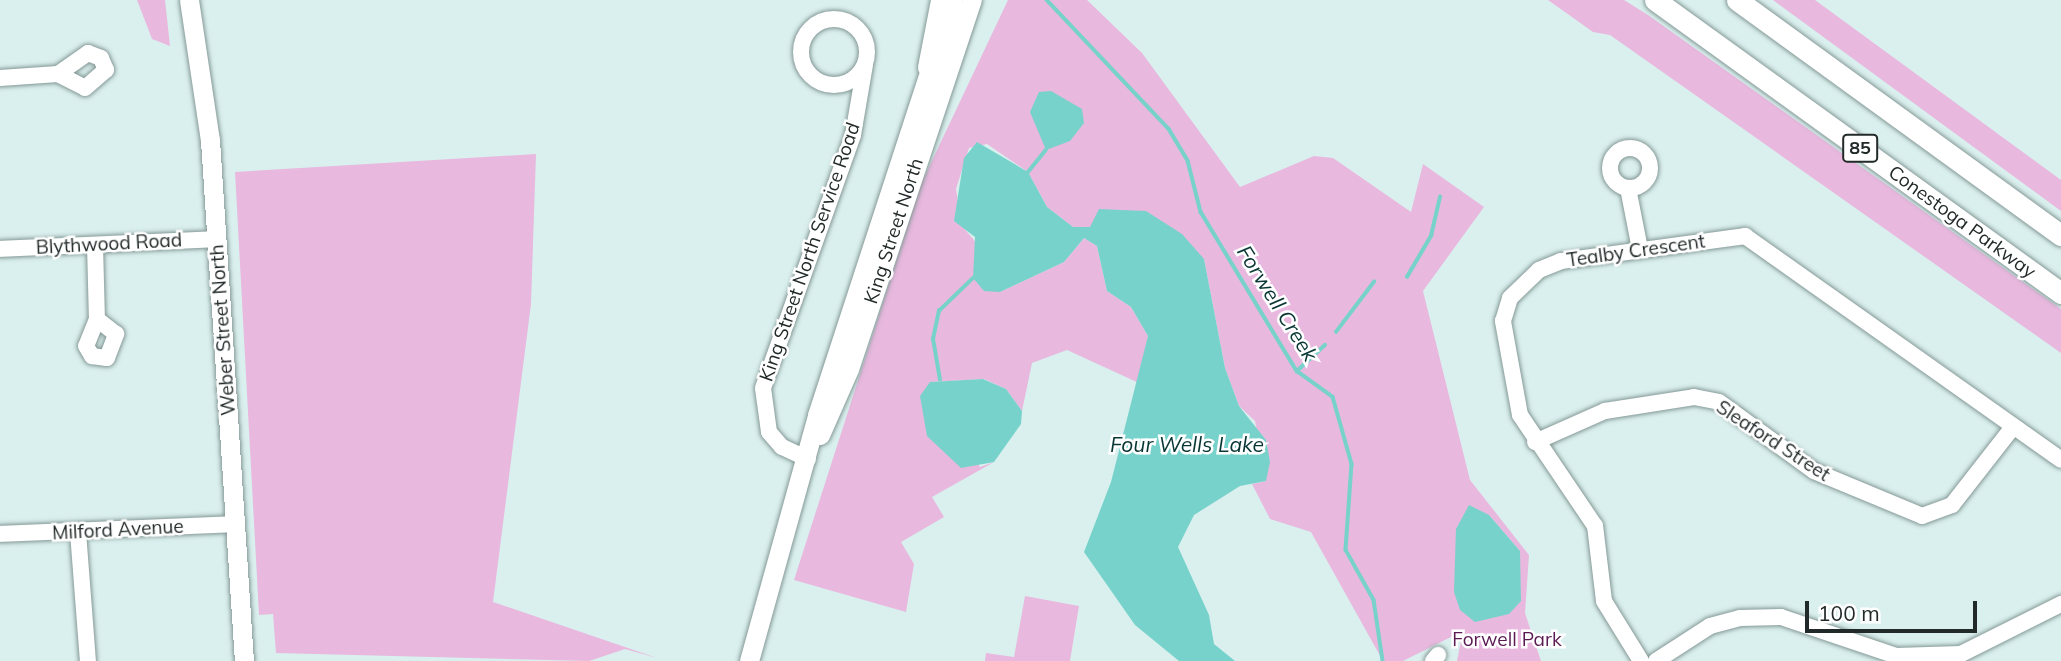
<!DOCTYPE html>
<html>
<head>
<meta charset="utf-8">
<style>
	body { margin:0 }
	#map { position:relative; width:2061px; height:661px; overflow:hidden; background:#daf0ee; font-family:Mulish,sans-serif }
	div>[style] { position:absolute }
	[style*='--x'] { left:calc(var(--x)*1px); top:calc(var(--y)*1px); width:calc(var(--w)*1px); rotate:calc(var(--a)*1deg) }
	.green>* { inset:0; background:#e8b8df }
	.water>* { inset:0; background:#77d2cb }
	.stream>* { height:3.5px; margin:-1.75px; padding:0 1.75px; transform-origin:1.75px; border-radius:1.75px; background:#77d2cb }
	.roads { filter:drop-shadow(0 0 2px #859997) drop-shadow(0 0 2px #859997) }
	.minor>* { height:16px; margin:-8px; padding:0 8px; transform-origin:8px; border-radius:8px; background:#fff }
	.minor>.ring { margin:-8px; padding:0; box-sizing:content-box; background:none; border:16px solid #fff; border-radius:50% }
	.major>* { height:19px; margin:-9.5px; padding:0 9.5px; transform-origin:9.5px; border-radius:9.5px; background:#fff }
	.highway>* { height:21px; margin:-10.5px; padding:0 10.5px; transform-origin:10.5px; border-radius:10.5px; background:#fff }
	span { translate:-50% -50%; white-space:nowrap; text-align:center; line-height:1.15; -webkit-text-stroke:5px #fff; paint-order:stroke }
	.shield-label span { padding:2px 5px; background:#fff; border:2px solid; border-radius:5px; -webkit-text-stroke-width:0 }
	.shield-label { font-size:18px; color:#222a29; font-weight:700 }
	.street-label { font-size:19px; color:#222a29 }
	.park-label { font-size:19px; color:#5a1a53 }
	.water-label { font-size:21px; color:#083634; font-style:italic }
	.scale { position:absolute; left:1805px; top:601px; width:172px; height:32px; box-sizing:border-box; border:4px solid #222a29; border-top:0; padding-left:9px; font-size:21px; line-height:24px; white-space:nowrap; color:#222a29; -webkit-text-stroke:5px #fff; paint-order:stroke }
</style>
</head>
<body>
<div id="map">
	<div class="green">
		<i style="clip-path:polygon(137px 0,165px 0,170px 46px,152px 39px)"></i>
		<i style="clip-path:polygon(evenodd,1008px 0,1087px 0,1142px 53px,1240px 187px,1314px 156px,1333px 158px,1411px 212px,1423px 164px,1484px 207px,1423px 291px,1470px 480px,1529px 555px,1525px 613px,1541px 661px,1457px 661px,1463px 631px,1403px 661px,1383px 661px,1311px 532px,1270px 519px,1252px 484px,1266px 481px,1255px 421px,1239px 406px,1225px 368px,1204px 259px,1073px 227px,1047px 207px,1028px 172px,987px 144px,969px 148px,956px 189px,962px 226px,979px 246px,978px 265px,1000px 292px,1064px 262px,1084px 238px,1097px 246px,1107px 291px,1131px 307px,1148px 336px,1139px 383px,1067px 350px,1032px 363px,1022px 411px,1006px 389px,984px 379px,930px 382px,980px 467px,994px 462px,932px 497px,944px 517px,901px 542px,914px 564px,906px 612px,794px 580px,921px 184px,1008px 0,1489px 515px,1520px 551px,1520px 575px,1489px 515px)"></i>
		<i style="clip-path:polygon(1548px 0,1624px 0,1648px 15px,2061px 309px,2061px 353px,1610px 35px,1593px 32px)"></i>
		<i style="clip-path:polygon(1773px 0,1815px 0,2061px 180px,2061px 211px)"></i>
		<i style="clip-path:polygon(536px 154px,531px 304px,493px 602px,657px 658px,625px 649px,589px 661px,276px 653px,273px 614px,259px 615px,235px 172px)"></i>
		<i style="clip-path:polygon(1025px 596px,1079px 606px,1070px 661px,985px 661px,986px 653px,1014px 657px)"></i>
	</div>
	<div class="water">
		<i style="clip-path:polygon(1051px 91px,1082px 109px,1084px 123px,1070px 141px,1046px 150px,1030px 112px,1039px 92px)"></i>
		<i style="clip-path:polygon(977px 142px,1028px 172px,1047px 207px,1073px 227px,1090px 227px,1099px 209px,1146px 211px,1182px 234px,1204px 259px,1225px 368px,1239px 406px,1266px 440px,1270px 462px,1266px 481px,1240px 486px,1194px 515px,1178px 547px,1209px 615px,1214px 644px,1235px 661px,1179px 661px,1135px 625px,1084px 552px,1111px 482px,1148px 336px,1131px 307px,1107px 291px,1097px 246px,1084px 238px,1064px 262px,1000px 292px,984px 291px,973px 278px,975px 237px,954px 221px,964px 158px)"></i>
		<i style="clip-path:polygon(983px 379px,1006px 389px,1022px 411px,1021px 424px,994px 462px,961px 468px,927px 436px,920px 396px,930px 382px)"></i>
		<i style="clip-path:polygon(1469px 505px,1489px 515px,1520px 551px,1521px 601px,1509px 614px,1475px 622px,1460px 610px,1454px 592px,1456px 529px)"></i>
	</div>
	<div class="stream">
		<i style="--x:1047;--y:0;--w:178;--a:46.6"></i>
		<i style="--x:1169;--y:129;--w:37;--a:59"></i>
		<i style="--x:1188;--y:161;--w:53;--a:75.7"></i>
		<i style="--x:1201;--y:212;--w:186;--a:58.9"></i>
		<i style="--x:1297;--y:371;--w:44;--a:35.8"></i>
		<i style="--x:1333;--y:397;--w:70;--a:74.2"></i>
		<i style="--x:1352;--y:464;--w:86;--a:94"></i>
		<i style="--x:1346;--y:550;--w:57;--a:60.8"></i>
		<i style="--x:1374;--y:600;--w:62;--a:81.6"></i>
		<i style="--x:1028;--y:172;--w:28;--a:-51"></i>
		<i style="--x:1407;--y:277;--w:48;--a:-59.7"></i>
		<i style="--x:1431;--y:236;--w:40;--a:-77"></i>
		<i style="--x:1336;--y:332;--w:63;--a:-52.8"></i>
		<i style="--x:1297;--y:371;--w:38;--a:-43"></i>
		<i style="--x:940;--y:380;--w:42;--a:-99.7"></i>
		<i style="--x:933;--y:339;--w:29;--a:-78"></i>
		<i style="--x:939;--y:311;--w:47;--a:-44.1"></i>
	</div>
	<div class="roads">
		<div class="minor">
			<i class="ring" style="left:801px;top:19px;width:50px;height:50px"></i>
			<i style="--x:0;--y:78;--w:58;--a:-3.9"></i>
			<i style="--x:58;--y:74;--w:30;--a:27"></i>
			<i style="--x:85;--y:88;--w:28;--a:-41"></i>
			<i style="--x:106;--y:70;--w:13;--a:-113"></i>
			<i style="--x:101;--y:58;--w:14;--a:-159"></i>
			<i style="--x:88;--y:53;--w:37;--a:145"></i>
			<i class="ring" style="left:1610px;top:148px;width:24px;height:24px"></i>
			<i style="--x:1628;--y:188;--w:62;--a:78.9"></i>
			<i style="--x:95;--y:245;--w:74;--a:88.5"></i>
			<i style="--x:97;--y:319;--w:29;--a:112"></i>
			<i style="--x:86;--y:346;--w:12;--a:59"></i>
			<i style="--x:92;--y:356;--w:15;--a:8"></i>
			<i style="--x:107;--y:358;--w:26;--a:-69"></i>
			<i style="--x:116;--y:334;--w:24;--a:-142"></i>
			<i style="--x:0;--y:249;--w:217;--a:-2.6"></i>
			<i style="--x:1535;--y:442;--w:77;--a:-23.9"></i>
			<i style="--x:1605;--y:411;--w:90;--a:-8.9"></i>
			<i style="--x:1694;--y:397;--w:25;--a:11"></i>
			<i style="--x:1719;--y:402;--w:117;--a:36"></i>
			<i style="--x:1814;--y:471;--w:117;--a:22.6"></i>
			<i style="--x:1922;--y:516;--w:32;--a:-20"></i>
			<i style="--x:1952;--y:505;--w:99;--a:-52"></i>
			<i style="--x:808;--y:459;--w:29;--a:-155"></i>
			<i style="--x:782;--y:447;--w:20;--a:-131"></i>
			<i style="--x:769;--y:432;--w:44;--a:-97.8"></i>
			<i style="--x:763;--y:388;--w:269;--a:-70.4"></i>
			<i style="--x:853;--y:135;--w:71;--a:-80.3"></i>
			<i style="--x:78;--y:532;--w:129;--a:85.6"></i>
			<i style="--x:0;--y:534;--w:236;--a:-2.4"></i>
			<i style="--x:1433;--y:661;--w:8;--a:-50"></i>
			<i style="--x:1641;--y:661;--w:70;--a:-121.7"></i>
			<i style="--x:1604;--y:601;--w:76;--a:-96.8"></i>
			<i style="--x:1595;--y:526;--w:134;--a:-124"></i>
			<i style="--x:1520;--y:415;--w:96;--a:-100.3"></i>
			<i style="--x:1503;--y:321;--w:24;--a:-73"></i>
			<i style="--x:1510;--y:298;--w:40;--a:-44"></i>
			<i style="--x:1539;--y:270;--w:24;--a:-22"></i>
			<i style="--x:1561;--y:261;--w:186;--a:-7.7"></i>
			<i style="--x:1745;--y:236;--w:387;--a:35.3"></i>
			<i style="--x:1656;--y:661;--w:64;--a:-32.9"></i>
			<i style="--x:1710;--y:626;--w:31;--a:-15"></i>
			<i style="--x:1740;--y:618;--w:41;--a:-1.4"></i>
			<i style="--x:1781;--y:617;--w:121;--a:18.7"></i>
			<i style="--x:1896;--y:656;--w:65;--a:-1.8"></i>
			<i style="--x:1961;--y:654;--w:112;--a:-26.6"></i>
		</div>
		<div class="major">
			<i style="--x:189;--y:0;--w:142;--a:81.5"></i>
			<i style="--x:210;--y:140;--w:522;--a:86.27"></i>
			<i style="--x:820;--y:435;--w:72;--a:-66.3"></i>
			<i style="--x:849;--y:369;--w:389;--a:-71.6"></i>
			<i style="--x:749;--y:661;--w:255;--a:-74.5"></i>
			<i style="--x:817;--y:415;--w:437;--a:-71.9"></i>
		</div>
		<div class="highway">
			<i style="--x:1655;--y:0;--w:501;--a:35.82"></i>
			<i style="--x:1737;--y:0;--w:400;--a:36"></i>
			<i style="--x:928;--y:67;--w:68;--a:-79"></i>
		</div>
	</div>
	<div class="shield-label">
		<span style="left:1860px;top:148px">85</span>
	</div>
	<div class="street-label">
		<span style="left:1962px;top:222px;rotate:36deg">Conestoga Parkway</span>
		<span style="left:894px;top:231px;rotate:-72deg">King Street North</span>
		<span style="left:109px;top:244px;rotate:-3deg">Blythwood Road</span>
		<span style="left:1636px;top:251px;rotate:-8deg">Tealby Crescent</span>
		<span style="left:810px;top:252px;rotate:-71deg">King Street North Service Road</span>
		<span style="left:223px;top:330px;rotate:-94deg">Weber Street North</span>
		<span style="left:1773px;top:441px;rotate:33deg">Sleaford Street</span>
		<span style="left:118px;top:530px;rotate:-3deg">Milford Avenue</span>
	</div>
	<div class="park-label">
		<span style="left:1507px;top:640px">Forwell Park</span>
	</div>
	<div class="water-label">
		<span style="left:1278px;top:303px;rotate:58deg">Forwell Creek</span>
		<span style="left:1187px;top:444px">Four Wells Lake</span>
	</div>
	<div class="scale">100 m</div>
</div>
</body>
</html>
